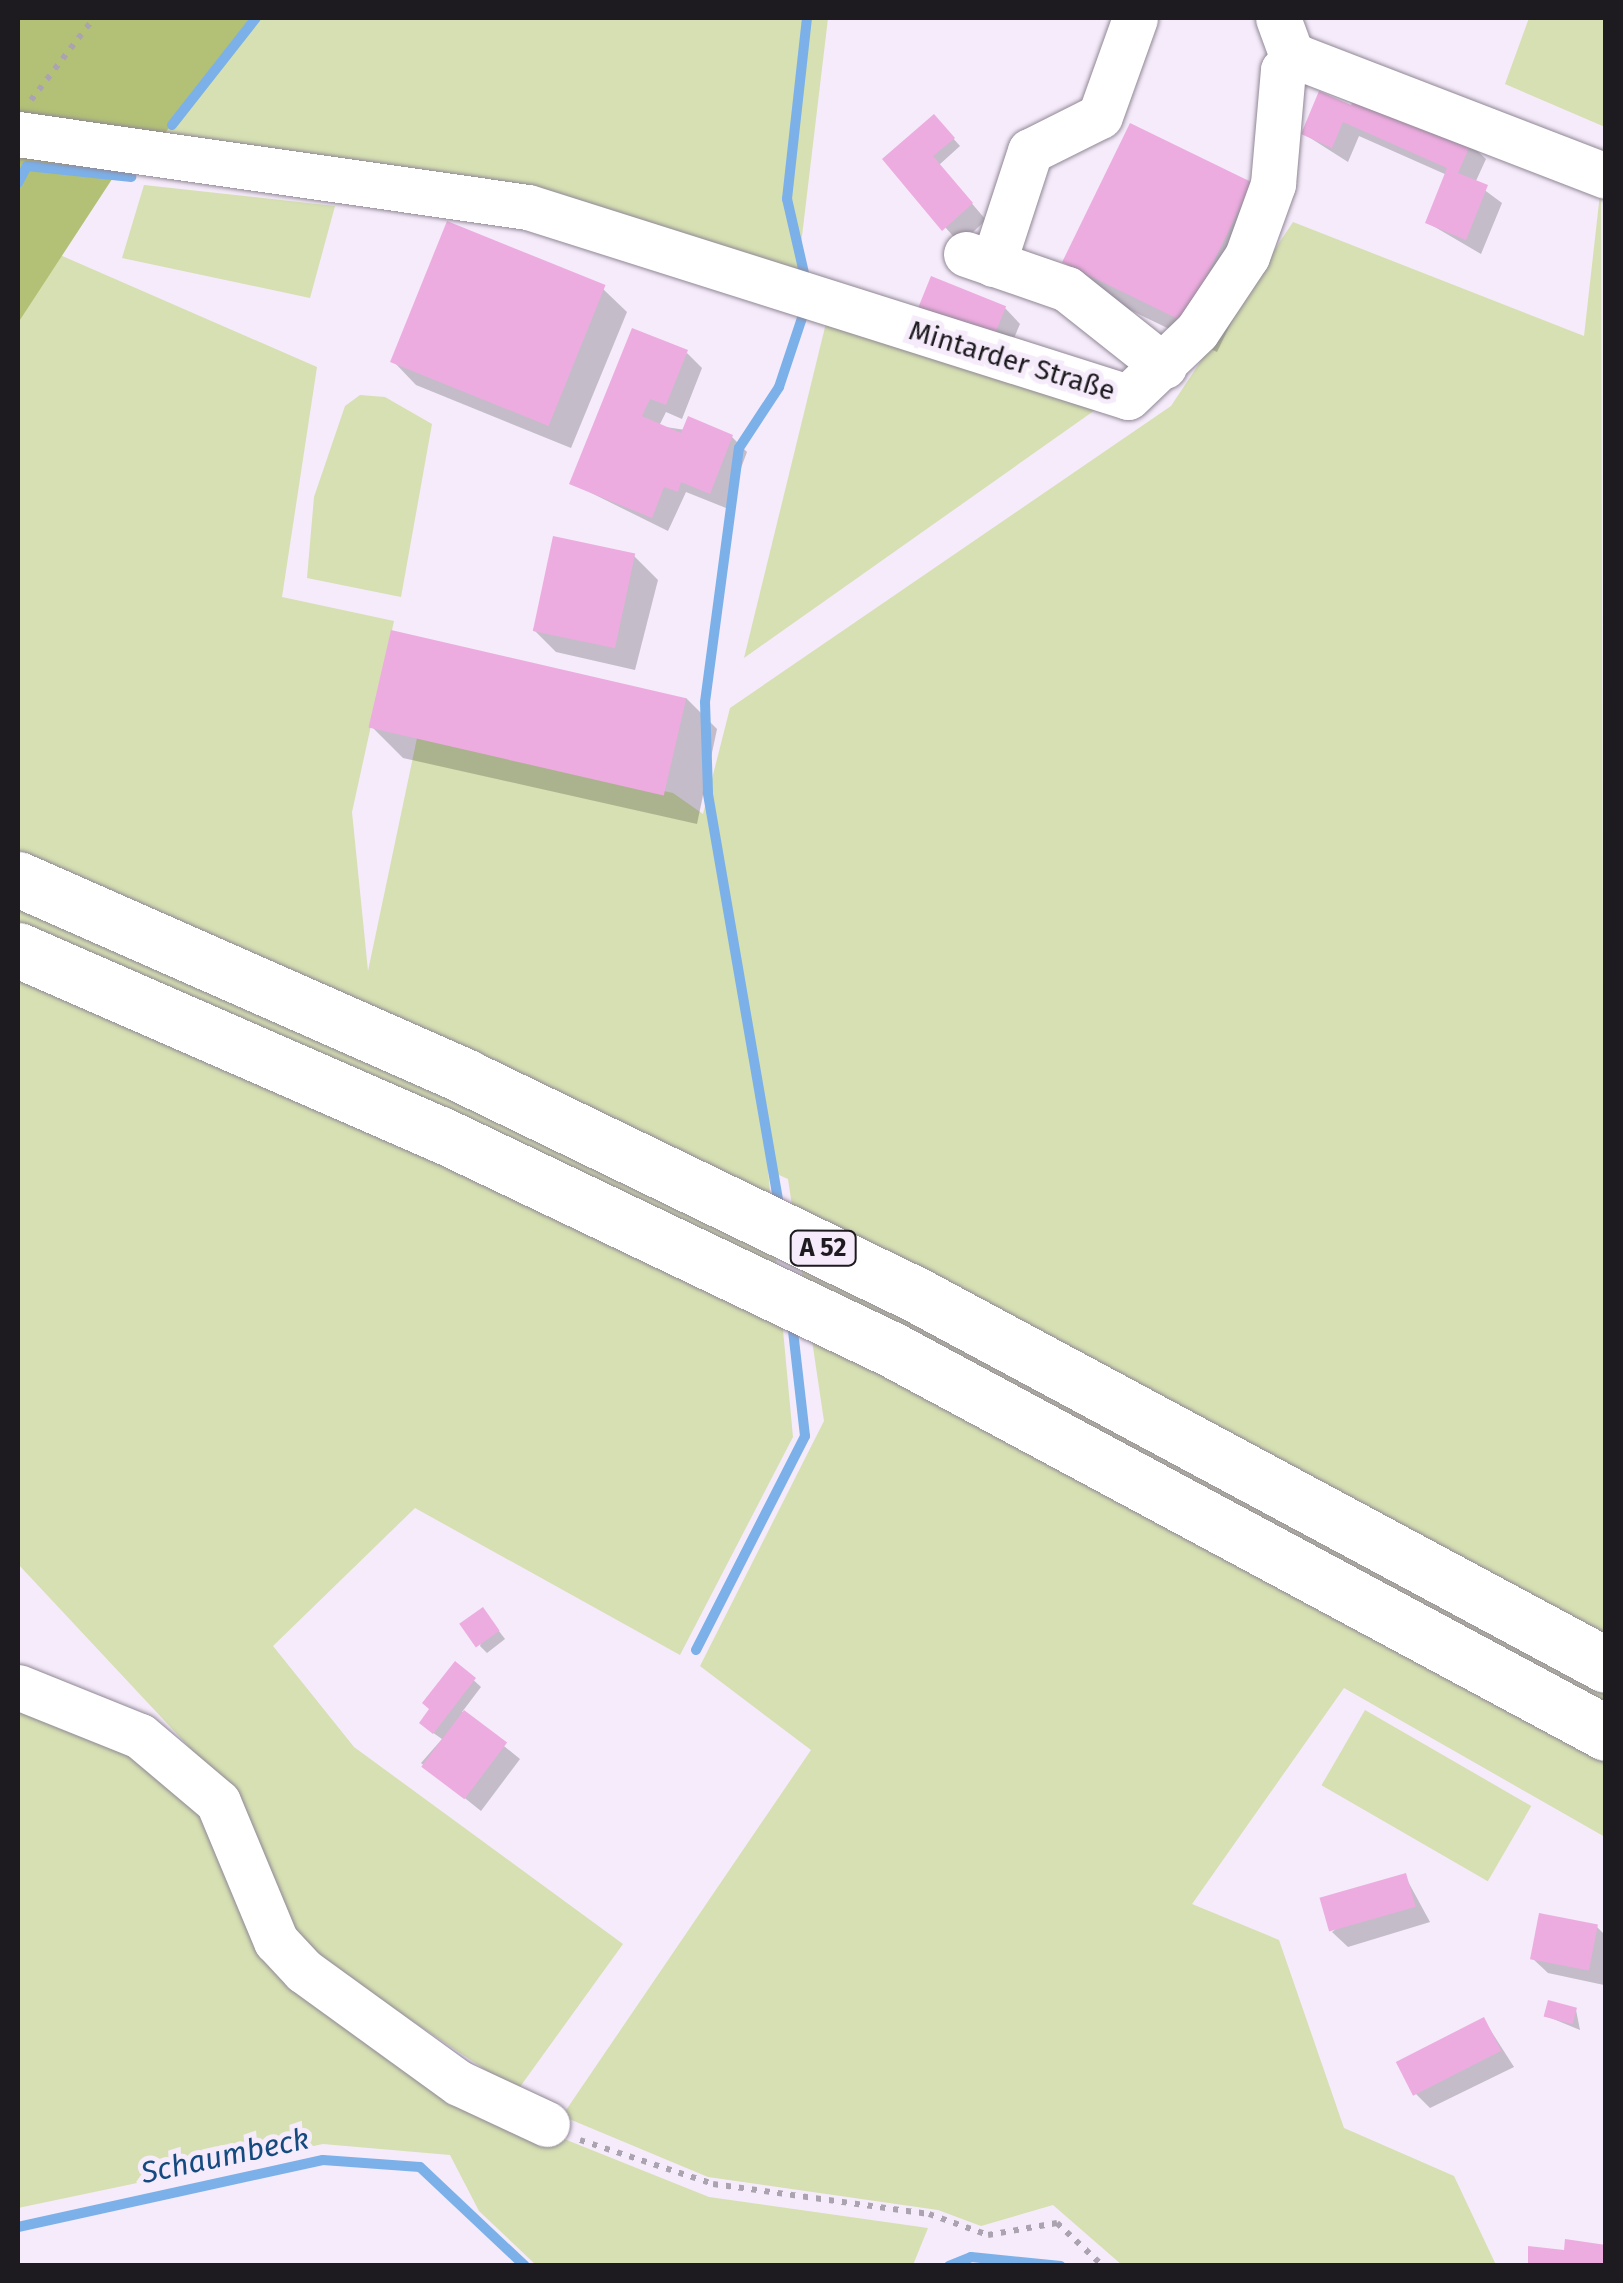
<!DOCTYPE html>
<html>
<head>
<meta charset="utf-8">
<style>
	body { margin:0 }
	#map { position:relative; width:1623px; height:2283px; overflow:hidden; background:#f5ebfa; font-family:"Fira Sans",sans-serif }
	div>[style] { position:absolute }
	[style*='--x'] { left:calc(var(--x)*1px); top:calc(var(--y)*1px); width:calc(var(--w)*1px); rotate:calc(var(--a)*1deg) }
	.green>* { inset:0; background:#d6e0b2; transform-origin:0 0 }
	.forest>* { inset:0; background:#b2c176 }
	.shadow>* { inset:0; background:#0003 }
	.stream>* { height:10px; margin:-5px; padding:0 5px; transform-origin:5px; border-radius:5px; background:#7cb0e9 }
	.building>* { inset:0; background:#edace0; transform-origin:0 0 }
	.path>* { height:6px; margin-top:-3px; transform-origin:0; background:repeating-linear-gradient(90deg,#aba3af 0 5px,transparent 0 13px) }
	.roads { filter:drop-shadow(0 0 2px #908795) drop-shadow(0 0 2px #908795) }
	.minor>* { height:45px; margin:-22.5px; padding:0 22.5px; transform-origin:22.5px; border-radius:22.5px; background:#fff }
	.highway>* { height:55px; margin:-27.5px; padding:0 27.5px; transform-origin:27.5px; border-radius:27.5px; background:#fff }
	span { translate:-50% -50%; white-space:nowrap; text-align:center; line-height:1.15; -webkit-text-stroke:10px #f5ebfa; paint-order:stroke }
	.shield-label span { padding:2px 8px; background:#f5ebfa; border:2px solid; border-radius:8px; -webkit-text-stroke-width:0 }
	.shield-label { font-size:25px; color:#1e1b20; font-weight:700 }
	.street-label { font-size:28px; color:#1e1b20 }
	.water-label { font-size:30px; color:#144a7f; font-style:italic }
	.frame { position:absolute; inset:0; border:20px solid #1e1b20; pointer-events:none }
</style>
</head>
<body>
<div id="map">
	<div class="green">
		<i style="clip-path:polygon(18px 18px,828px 18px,797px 278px,165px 138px)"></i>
		<i style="clip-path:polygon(1529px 18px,1605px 18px,1605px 127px,1505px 84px)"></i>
		<i style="clip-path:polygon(144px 185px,335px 206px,310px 298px,122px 258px)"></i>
		<i style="clip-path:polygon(1601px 185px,1605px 1837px,1344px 1688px,1192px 1904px,1279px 1940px,1344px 2128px,1454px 2176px,1496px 2265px,1122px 2265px,1053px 2205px,981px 2226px,938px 2210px,708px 2177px,562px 2116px,811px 1750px,700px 1666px,824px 1421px,788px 1179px,768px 1170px,793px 1437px,680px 1655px,415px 1508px,273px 1646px,354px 1747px,623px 1944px,517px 2091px,293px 1941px,234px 1795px,18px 1564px,18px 323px,60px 255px,317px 367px,282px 597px,394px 621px,352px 812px,368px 971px,417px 738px,673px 793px,703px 814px,730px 708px,1171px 406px,1293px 222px,1584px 336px)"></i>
		<i style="clip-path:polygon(826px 323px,1105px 403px,744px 658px)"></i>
		<i style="clip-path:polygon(360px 395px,385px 397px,432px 424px,401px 597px,307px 578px,314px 497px,345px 406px)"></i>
		<i style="clip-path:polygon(18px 1697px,134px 1743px,208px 1821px,264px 1949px,452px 2094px,709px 2197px,928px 2228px,913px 2265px,536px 2265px,479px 2211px,450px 2155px,323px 2144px,18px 2208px)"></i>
		<i style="left:1365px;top:1710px;width:192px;height:87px;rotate:30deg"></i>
	</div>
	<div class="forest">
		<i style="clip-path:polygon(18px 18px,252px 18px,162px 137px,135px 144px,18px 323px)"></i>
	</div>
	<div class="shadow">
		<i style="clip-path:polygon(1352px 108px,1470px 144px,1486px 159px,1475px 183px,1502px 203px,1481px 254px,1428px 223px,1447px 175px,1359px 136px,1348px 162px,1304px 134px)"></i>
		<i style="clip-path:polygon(934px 117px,960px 146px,939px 165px,986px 220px,960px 244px,886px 160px)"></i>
		<i style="clip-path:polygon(1131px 126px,1283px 216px,1217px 352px,1097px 294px,1066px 263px)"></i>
		<i style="clip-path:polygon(603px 289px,627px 312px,571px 448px,416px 385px,393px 361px)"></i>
		<i style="clip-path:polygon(1005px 308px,1020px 324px,1008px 352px,936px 323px)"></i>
		<i style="clip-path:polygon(687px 353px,702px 368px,682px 419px,666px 412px,659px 426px,732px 437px,747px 452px,726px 508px,686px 492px,668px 531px,571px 483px)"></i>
		<i style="clip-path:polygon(634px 556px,658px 580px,635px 670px,556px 652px,533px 629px)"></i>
		<i style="clip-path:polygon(686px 698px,717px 729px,697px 824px,403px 758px,372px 727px)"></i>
		<i style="clip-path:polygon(489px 1618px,505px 1639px,487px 1653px,480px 1646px)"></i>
		<i style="clip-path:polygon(456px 1664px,481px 1687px,462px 1712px,520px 1759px,481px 1811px,421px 1763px,442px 1739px,429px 1730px,432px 1710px)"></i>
		<i style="clip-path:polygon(1405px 1876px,1430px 1922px,1348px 1947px,1332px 1932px)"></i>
		<i style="clip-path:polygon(1597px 1927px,1606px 1936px,1604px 1985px,1548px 1973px,1532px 1958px)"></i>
		<i style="clip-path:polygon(1576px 2010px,1580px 2030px,1546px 2016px)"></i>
		<i style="clip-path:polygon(1484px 2020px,1514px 2067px,1430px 2108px,1415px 2093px)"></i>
	</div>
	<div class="stream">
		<i style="--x:172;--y:125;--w:136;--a:-51.9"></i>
		<i style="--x:18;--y:183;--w:19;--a:-62"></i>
		<i style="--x:27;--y:166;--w:105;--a:6"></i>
		<i style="--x:804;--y:273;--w:76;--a:-102.9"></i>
		<i style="--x:787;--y:199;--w:182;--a:-83.7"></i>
		<i style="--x:780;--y:1211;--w:425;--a:-99.8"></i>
		<i style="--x:708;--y:792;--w:90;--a:-91.9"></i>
		<i style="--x:705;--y:702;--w:256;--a:-82.4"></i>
		<i style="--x:739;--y:448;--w:73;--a:-56.7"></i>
		<i style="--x:779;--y:387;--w:73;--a:-71.6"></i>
		<i style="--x:696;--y:1650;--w:240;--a:-63"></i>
		<i style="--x:805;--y:1436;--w:115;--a:-96.5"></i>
		<i style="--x:18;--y:2227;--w:312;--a:-12.4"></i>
		<i style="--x:323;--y:2160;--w:97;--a:4.1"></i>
		<i style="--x:420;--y:2167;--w:144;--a:43.3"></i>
		<i style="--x:949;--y:2266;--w:24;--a:-22"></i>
		<i style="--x:971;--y:2257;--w:90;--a:5.7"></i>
	</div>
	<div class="building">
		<i style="clip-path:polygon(1319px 91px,1351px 105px,1357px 91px,1472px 141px,1458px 173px,1488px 185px,1466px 240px,1425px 223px,1447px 168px,1343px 122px,1332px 148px,1301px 134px)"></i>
		<i style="clip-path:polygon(934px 114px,955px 138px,933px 156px,973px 203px,942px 231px,882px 159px)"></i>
		<i style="left:1130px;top:123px;width:136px;height:155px;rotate:26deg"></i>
		<i style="left:447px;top:221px;width:171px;height:152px;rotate:22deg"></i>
		<i style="left:931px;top:276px;width:81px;height:35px;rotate:22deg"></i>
		<i style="clip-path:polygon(632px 328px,688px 350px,666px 405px,650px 399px,642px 416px,681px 433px,688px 416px,733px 435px,710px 494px,681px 482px,678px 492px,664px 487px,652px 518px,569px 484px)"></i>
		<i style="left:553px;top:536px;width:84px;height:97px;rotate:12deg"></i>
		<i style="left:391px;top:630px;width:303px;height:100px;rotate:13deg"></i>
		<i style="left:483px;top:1607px;width:29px;height:29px;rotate:55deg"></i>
		<i style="clip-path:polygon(455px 1661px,476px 1678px,433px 1734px,419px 1723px,429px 1709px,422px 1703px)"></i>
		<i style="left:464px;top:1710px;width:54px;height:71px;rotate:37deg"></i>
		<i style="left:1406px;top:1873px;width:35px;height:90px;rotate:74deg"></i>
		<i style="left:1539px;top:1913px;width:60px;height:47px;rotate:11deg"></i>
		<i style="left:1548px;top:2000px;width:30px;height:17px;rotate:15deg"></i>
		<i style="left:1484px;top:2017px;width:38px;height:99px;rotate:63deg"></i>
		<i style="clip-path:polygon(1565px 2239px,1606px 2245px,1606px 2266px,1528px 2266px,1528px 2246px,1564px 2250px)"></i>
	</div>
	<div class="path">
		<i style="--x:31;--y:100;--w:103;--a:-52.5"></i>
		<i style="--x:580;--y:2140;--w:140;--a:18.3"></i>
		<i style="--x:713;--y:2184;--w:218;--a:7.9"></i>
		<i style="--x:929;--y:2214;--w:63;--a:19.6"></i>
		<i style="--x:988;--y:2235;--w:70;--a:-9.9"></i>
		<i style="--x:1057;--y:2223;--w:63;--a:43.1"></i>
	</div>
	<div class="roads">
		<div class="minor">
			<i style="--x:1278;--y:18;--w:44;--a:69.9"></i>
			<i style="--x:18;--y:134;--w:515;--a:8.15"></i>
			<i style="--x:528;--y:207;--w:629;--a:17.57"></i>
			<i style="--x:1128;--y:397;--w:95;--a:-43.7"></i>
			<i style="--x:1197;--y:331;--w:90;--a:-56.3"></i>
			<i style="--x:1247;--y:256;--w:77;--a:-70.1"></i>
			<i style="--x:1273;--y:184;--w:114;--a:-85"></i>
			<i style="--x:1283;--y:70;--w:20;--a:-41"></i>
			<i style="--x:1298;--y:57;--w:330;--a:21.1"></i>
			<i style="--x:966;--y:254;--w:107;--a:19.1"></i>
			<i style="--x:1067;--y:289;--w:124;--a:38.4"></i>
			<i style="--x:993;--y:264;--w:119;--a:-71.9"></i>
			<i style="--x:1030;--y:151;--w:78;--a:-26.6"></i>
			<i style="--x:1100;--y:116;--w:104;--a:-70.3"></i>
			<i style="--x:18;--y:1687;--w:131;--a:21.9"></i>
			<i style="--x:140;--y:1736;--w:102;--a:40.2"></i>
			<i style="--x:218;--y:1802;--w:151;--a:67.4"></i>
			<i style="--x:276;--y:1941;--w:41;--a:47"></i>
			<i style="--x:304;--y:1971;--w:191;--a:35.9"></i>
			<i style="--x:459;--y:2083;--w:97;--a:25"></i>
		</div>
		<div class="highway">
			<i style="--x:18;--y:879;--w:490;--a:23.8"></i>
			<i style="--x:466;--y:1077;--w:499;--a:25.8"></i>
			<i style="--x:915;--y:1294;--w:784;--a:28.23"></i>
			<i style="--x:18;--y:950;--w:460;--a:23.6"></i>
			<i style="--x:440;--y:1134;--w:497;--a:25.5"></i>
			<i style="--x:889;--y:1348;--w:814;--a:28.23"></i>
		</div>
	</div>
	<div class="shield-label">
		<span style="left:823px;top:1248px">A 52</span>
	</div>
	<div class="street-label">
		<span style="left:1012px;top:361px;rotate:17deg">Mintarder Straße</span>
	</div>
	<div class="water-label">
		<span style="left:225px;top:2156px;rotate:-12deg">Schaumbeck</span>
	</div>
	<div class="frame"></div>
</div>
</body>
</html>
